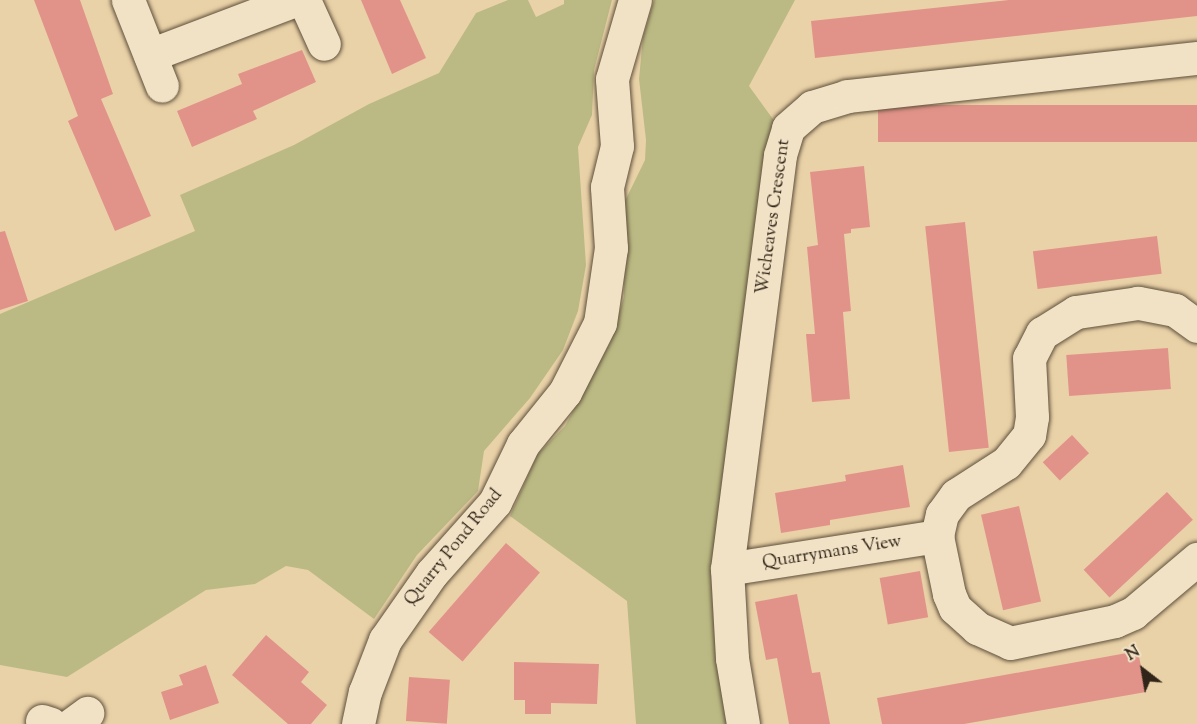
<!DOCTYPE html>
<html>
<head>
<meta charset="utf-8">
<style>
	body { margin:0 }
	#map { position:relative; width:1197px; height:724px; overflow:hidden; background:#ead2a8; font-family:"Sorts Mill Goudy",serif }
	div>[style] { position:absolute }
	[style*='--x'] { left:calc(var(--x)*1px); top:calc(var(--y)*1px); width:calc(var(--w)*1px); rotate:calc(var(--a)*1deg) }
	.green>* { inset:0; background:#bcba84 }
	.building>* { inset:0; background:#e29389; transform-origin:0 0 }
	.roads { filter:drop-shadow(0 0 2px #5e503c) drop-shadow(0 0 2px #5e503c) }
	.minor>* { height:33px; margin:-16.5px; padding:0 16.5px; transform-origin:16.5px; border-radius:16.5px; background:#f1e2c6 }
	span { translate:-50% -50%; white-space:nowrap; text-align:center; line-height:1.15; -webkit-text-stroke:4.5px #f1e2c6; paint-order:stroke }
	.street-label { font-size:18px; color:#302518 }
	.north { position:absolute; left:1113px; top:640px; width:60px; height:60px; -webkit-text-stroke:4px #f1e2c6; paint-order:stroke; rotate:329deg; font-size:16px; font-weight:700; line-height:24px; text-align:center; color:#302518 }
	.north::after { content:''; display:block; margin:auto; width:21px; height:27px; background:#302518; clip-path:polygon(50% 0,100% 100%,50% 72%,0 100%) }
</style>
</head>
<body>
<div id="map">
	<div class="green">
		<i style="clip-path:polygon(508px 0,528px 0,536px 17px,564px 4px,564px 0,612px 0,594px 70px,592px 115px,578px 147px,586px 265px,578px 311px,563px 350px,530px 398px,484px 451px,478px 491px,417px 555px,374px 619px,308px 570px,286px 566px,255px 584px,206px 590px,67px 677px,0 665px,0 314px,195px 231px,180px 195px,294px 145px,369px 104px,439px 73px,476px 13px)"></i>
		<i style="clip-path:polygon(654px 0,795px 0,749px 86px,778px 126px,730px 724px,636px 724px,627px 601px,510px 516px,537px 455px,565px 426px,610px 343px,624px 297px,625px 201px,645px 160px,646px 140px,639px 79px,643px 37px)"></i>
	</div>
	<div class="building">
		<i style="clip-path:polygon(34px 0,80px 0,113px 94px,101px 99px,151px 216px,115px 231px,68px 121px,78px 116px)"></i>
		<i style="clip-path:polygon(361px 0,400px 0,426px 58px,392px 74px)"></i>
		<i style="clip-path:polygon(1009px 0,1197px 0,1197px 16px,815px 58px,811px 21px)"></i>
		<i style="clip-path:polygon(302px 50px,316px 82px,253px 111px,257px 119px,192px 147px,177px 111px,242px 84px,238px 74px)"></i>
		<i style="left:1197px;top:105px;width:37px;height:319px;rotate:90deg"></i>
		<i style="clip-path:polygon(864px 166px,870px 227px,851px 229px,851px 233px,844px 234px,851px 311px,843px 312px,850px 399px,812px 402px,806px 334px,815px 334px,807px 247px,818px 245px,810px 172px)"></i>
		<i style="left:965px;top:222px;width:227px;height:40px;rotate:84deg"></i>
		<i style="clip-path:polygon(5px 231px,28px 301px,0 310px,0 232px)"></i>
		<i style="left:1157px;top:236px;width:38px;height:125px;rotate:83deg"></i>
		<i style="left:1168px;top:348px;width:41px;height:102px;rotate:86deg"></i>
		<i style="left:1072px;top:435px;width:25px;height:40px;rotate:47deg"></i>
		<i style="clip-path:polygon(903px 465px,910px 507px,830px 520px,830px 525px,781px 533px,775px 493px,846px 481px,845px 475px)"></i>
		<i style="left:1167px;top:492px;width:38px;height:114px;rotate:47deg"></i>
		<i style="left:1019px;top:506px;width:98px;height:39px;rotate:77deg"></i>
		<i style="left:506px;top:543px;width:45px;height:118px;rotate:41deg"></i>
		<i style="left:920px;top:571px;width:47px;height:41px;rotate:80deg"></i>
		<i style="clip-path:polygon(797px 594px,812px 673px,820px 672px,830px 724px,789px 724px,777px 658px,766px 660px,755px 602px)"></i>
		<i style="clip-path:polygon(266px 635px,309px 672px,301px 682px,327px 705px,311px 724px,288px 724px,232px 675px)"></i>
		<i style="clip-path:polygon(1138px 651px,1146px 692px,964px 724px,882px 724px,877px 698px)"></i>
		<i style="clip-path:polygon(514px 662px,599px 664px,597px 704px,551px 703px,551px 714px,525px 714px,525px 700px,514px 700px)"></i>
		<i style="clip-path:polygon(206px 665px,219px 703px,170px 720px,161px 692px,183px 685px,179px 675px)"></i>
		<i style="left:409px;top:677px;width:41px;height:44px;rotate:4deg"></i>
	</div>
	<div class="roads">
		<div class="minor">
			<i style="--x:128;--y:0;--w:92;--a:68.4"></i>
			<i style="--x:304;--y:0;--w:48;--a:65.6"></i>
			<i style="--x:150;--y:55;--w:155;--a:-20.8"></i>
			<i style="--x:1197;--y:326;--w:27;--a:-144"></i>
			<i style="--x:1175;--y:310;--w:38;--a:-169"></i>
			<i style="--x:1138;--y:303;--w:63;--a:171.7"></i>
			<i style="--x:1076;--y:312;--w:40;--a:148"></i>
			<i style="--x:1042;--y:333;--w:28;--a:117"></i>
			<i style="--x:1029;--y:358;--w:59;--a:87.1"></i>
			<i style="--x:1032;--y:417;--w:18;--a:99"></i>
			<i style="--x:1029;--y:435;--w:36;--a:129"></i>
			<i style="--x:1006;--y:463;--w:59;--a:147.4"></i>
			<i style="--x:956;--y:495;--w:24;--a:126"></i>
			<i style="--x:942;--y:514;--w:23;--a:103"></i>
			<i style="--x:937;--y:536;--w:59;--a:78.3"></i>
			<i style="--x:949;--y:594;--w:15;--a:67"></i>
			<i style="--x:955;--y:608;--w:30;--a:42"></i>
			<i style="--x:977;--y:628;--w:36;--a:24"></i>
			<i style="--x:1010;--y:643;--w:107;--a:-11.8"></i>
			<i style="--x:1115;--y:621;--w:20;--a:-24"></i>
			<i style="--x:1133;--y:613;--w:84;--a:-40.2"></i>
			<i style="--x:727;--y:569;--w:213;--a:-8.9"></i>
			<i style="--x:42;--y:721;--w:9;--a:18"></i>
			<i style="--x:72;--y:724;--w:19;--a:-36"></i>
			<i style="--x:358;--y:724;--w:33;--a:-78"></i>
			<i style="--x:365;--y:692;--w:56;--a:-69"></i>
			<i style="--x:385;--y:640;--w:82;--a:-55"></i>
			<i style="--x:432;--y:573;--w:95;--a:-48.4"></i>
			<i style="--x:495;--y:502;--w:64;--a:-64.2"></i>
			<i style="--x:523;--y:444;--w:67;--a:-51.1"></i>
			<i style="--x:565;--y:392;--w:77;--a:-63.1"></i>
			<i style="--x:600;--y:323;--w:76;--a:-81.7"></i>
			<i style="--x:611;--y:248;--w:61;--a:-93.8"></i>
			<i style="--x:607;--y:187;--w:42;--a:-76.3"></i>
			<i style="--x:617;--y:146;--w:67;--a:-94.3"></i>
			<i style="--x:612;--y:79;--w:82;--a:-73.8"></i>
			<i style="--x:743;--y:724;--w:67;--a:-99.5"></i>
			<i style="--x:732;--y:658;--w:89;--a:-93.2"></i>
			<i style="--x:727;--y:569;--w:417;--a:-82.7"></i>
			<i style="--x:780;--y:155;--w:28;--a:-73"></i>
			<i style="--x:788;--y:128;--w:32;--a:-41"></i>
			<i style="--x:812;--y:107;--w:37;--a:-17"></i>
			<i style="--x:847;--y:96;--w:352;--a:-6.2"></i>
		</div>
	</div>
	<div class="street-label">
		<span style="left:774px;top:217px;rotate:-82deg">Wicheaves Crescent</span>
		<span style="left:454px;top:548px;rotate:-51deg">Quarry Pond Road</span>
		<span style="left:832px;top:553px;rotate:-9deg">Quarrymans View</span>
	</div>
	<div class="north">N</div>
</div>
</body>
</html>
